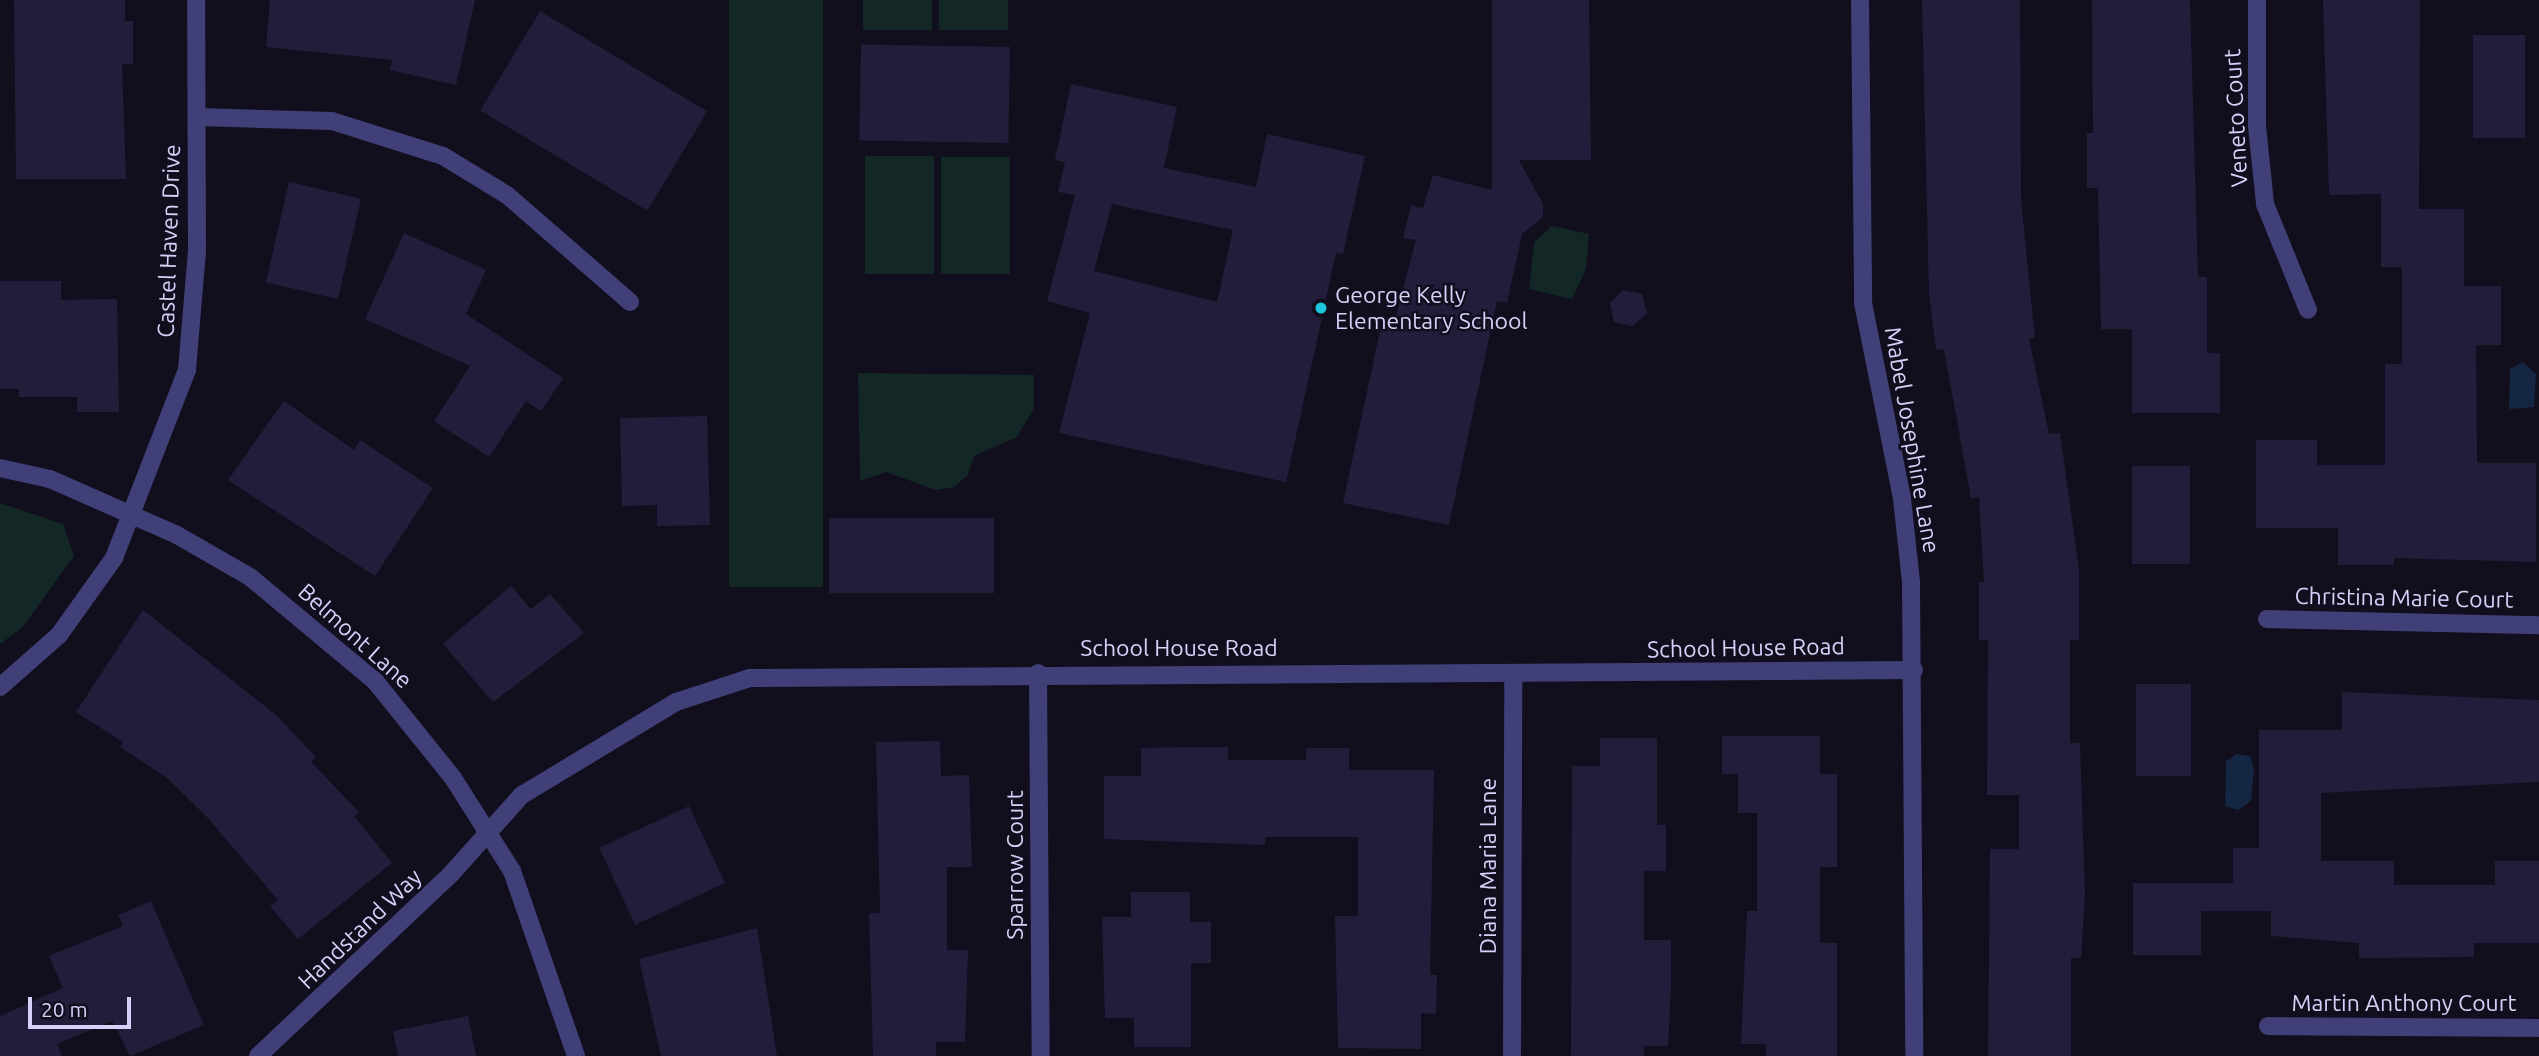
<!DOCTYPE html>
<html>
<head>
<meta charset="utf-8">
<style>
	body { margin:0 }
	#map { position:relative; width:2539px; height:1056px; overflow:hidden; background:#110e1e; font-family:Ubuntu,sans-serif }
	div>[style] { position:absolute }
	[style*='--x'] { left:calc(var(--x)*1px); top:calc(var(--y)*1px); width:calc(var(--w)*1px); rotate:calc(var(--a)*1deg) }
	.green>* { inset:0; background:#122726; transform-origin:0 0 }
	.water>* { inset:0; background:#142642 }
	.building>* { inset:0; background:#231d3c; transform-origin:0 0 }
	.street>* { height:18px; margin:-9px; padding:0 9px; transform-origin:9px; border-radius:9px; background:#413f77 }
	.dots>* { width:19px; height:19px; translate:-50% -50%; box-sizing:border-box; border:4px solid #110e1e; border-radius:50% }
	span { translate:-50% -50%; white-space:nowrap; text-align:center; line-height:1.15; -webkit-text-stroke:5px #110e1e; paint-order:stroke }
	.street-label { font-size:23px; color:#d6d1f9 }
	.poi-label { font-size:23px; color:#d6d1f9 }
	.left { translate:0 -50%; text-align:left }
	.scale { position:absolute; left:28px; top:997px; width:103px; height:32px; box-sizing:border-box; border:4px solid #d6d1f9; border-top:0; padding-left:9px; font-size:21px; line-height:24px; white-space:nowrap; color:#d6d1f9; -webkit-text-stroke:5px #110e1e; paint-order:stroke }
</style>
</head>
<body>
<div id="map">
	<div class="green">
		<i style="left:729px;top:0;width:94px;height:587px"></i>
		<i style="left:863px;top:0;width:69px;height:30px"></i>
		<i style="left:939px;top:0;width:69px;height:30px"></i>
		<i style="left:865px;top:156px;width:69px;height:118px"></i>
		<i style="left:941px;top:157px;width:69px;height:117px"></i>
		<i style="clip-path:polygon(1552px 226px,1589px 234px,1586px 269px,1572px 299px,1529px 289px,1534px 242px)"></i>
		<i style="clip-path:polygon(858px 373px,1034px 375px,1034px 408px,1017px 437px,974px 456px,968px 475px,954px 487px,936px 490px,886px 472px,860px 481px)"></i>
		<i style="clip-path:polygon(0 503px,63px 524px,74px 556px,22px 628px,0 644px)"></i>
	</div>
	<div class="water">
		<i style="clip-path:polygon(2523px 362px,2536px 374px,2534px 407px,2509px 409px,2510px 369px)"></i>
		<i style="clip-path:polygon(2237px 754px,2250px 756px,2254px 769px,2251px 801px,2238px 810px,2225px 806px,2226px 761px)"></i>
	</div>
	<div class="building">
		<i style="clip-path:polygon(14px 0,125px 0,125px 21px,133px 21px,133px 64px,122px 64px,126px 179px,16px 179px)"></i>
		<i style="clip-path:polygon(270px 0,475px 0,456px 85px,390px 70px,392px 60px,266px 47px)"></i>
		<i style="clip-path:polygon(1492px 0,1589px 0,1591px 160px,1519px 160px,1543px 204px,1543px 217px,1522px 234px,1507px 303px,1497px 301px,1449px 525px,1343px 503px,1383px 317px,1395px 320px,1416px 240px,1403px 238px,1411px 205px,1423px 208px,1433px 175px,1492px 190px)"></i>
		<i style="clip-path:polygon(1922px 0,2020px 0,2021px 200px,2035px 338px,2029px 339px,2049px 434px,2060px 433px,2079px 569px,2079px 640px,2070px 640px,2070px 743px,2080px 743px,2085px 896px,2081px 958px,2071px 958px,2071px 1056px,1988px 1056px,1990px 849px,2019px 849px,2019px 795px,1987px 795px,1988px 640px,1979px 640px,1979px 582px,1984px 582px,1979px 497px,1971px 498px,1944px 349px,1936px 350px,1929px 294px)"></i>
		<i style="clip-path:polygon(2092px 0,2190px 0,2198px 277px,2207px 277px,2207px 353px,2220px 353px,2220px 413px,2132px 413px,2132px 329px,2101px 329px,2098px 188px,2087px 188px,2087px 133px,2093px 133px)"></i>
		<i style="clip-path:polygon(2323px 0,2420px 0,2419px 209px,2464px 209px,2464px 286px,2501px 286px,2501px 345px,2476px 345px,2477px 463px,2536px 463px,2536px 562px,2394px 558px,2394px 565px,2338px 565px,2338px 528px,2256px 528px,2256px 440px,2317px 440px,2317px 465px,2385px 465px,2385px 364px,2402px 364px,2402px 267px,2381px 267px,2381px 194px,2329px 195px)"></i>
		<i style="left:540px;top:11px;width:195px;height:116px;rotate:31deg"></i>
		<i style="left:2473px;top:35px;width:52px;height:103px"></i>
		<i style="left:1010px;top:47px;width:96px;height:149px;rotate:91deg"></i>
		<i style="clip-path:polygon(evenodd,1071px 84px,1177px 107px,1164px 168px,1256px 187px,1267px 134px,1365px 156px,1343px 254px,1336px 253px,1286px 482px,1059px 433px,1090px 313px,1047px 301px,1075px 195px,1058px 192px,1065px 162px,1055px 160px,1071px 84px,1112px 204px,1233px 230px,1217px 302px,1094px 271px,1112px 204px)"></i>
		<i style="left:289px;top:182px;width:74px;height:103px;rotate:13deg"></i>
		<i style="clip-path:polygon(404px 233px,486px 270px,466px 314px,563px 378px,541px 411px,526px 401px,489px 457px,434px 421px,470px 366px,365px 319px)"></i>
		<i style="clip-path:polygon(0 281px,61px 281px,61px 300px,117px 299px,119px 412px,77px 412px,77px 397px,19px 397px,19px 389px,0 389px)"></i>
		<i style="clip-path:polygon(1623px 290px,1642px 294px,1647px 314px,1632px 326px,1614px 322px,1610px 303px)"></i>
		<i style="clip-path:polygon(284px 401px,354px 450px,360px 440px,433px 488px,375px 576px,228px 480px)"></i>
		<i style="clip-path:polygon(707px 416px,710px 525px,657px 526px,657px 505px,622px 506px,620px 418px)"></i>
		<i style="left:2132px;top:466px;width:58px;height:98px"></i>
		<i style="left:829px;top:518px;width:165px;height:75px"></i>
		<i style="clip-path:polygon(511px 586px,531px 609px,550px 594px,584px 633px,493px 702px,443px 644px)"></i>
		<i style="clip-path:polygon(143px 610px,276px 715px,316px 757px,311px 762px,359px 812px,354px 816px,392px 863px,298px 939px,270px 906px,278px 900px,206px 816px,166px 777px,120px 747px,123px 742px,76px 712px)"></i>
		<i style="left:2136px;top:684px;width:55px;height:92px"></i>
		<i style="clip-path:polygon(2342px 692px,2539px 700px,2539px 782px,2321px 793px,2321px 861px,2394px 861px,2394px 885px,2495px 885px,2495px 861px,2539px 861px,2539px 943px,2474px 943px,2474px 957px,2359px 958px,2359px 943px,2271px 936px,2271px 911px,2201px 911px,2201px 955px,2133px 955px,2133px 883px,2233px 883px,2233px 848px,2259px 848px,2259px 730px,2342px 730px)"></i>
		<i style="clip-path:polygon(1722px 736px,1820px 736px,1820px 774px,1837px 774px,1837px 867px,1820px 867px,1820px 943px,1837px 943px,1837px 1056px,1766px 1056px,1766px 1044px,1741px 1044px,1747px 911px,1757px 911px,1757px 813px,1738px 813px,1738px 774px,1722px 774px)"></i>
		<i style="clip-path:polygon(1600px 738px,1657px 738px,1657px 825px,1666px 825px,1666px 871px,1644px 871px,1644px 940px,1671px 940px,1671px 986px,1668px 1046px,1644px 1046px,1644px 1056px,1571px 1056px,1572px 766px,1600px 766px)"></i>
		<i style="clip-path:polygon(940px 741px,941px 776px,969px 775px,972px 867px,947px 867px,947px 950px,968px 950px,965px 1042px,936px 1042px,936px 1056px,873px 1056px,869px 913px,880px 913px,876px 742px)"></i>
		<i style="clip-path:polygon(1189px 747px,1228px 747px,1228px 760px,1306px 760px,1306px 748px,1349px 748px,1349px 770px,1434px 770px,1430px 975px,1437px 975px,1436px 1014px,1421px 1013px,1421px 1049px,1338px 1048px,1335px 916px,1358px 916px,1358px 837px,1265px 837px,1265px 845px,1104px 839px,1104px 776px,1141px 776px,1141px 748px)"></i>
		<i style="left:689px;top:806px;width:85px;height:99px;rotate:65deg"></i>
		<i style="clip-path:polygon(1131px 892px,1190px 892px,1190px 922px,1211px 922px,1211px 963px,1191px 963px,1191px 1047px,1134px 1047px,1134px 1018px,1105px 1018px,1102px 917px,1131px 917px)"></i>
		<i style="clip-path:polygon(151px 901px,204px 1025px,130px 1056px,112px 1021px,57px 1044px,62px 1056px,0 1056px,0 1016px,63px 988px,49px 956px,123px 926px,118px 915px)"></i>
		<i style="clip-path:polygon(757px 928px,777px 1056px,661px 1056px,639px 959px)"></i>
		<i style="clip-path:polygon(468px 1016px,476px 1056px,398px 1056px,393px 1031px)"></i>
	</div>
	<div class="street">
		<i style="--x:1860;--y:0;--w:303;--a:89.4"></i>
		<i style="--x:1863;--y:303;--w:200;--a:78.7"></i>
		<i style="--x:1902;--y:499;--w:83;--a:83.8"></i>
		<i style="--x:1911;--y:582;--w:474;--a:89.6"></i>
		<i style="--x:2257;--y:0;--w:126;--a:90"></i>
		<i style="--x:2257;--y:126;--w:78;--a:84.1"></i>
		<i style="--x:2265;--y:204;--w:114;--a:67.9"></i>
		<i style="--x:197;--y:117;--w:135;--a:1.7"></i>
		<i style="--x:332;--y:121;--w:116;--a:17.5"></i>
		<i style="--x:443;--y:156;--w:75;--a:31.4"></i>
		<i style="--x:507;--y:195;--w:163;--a:41"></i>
		<i style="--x:0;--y:468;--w:51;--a:12.4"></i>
		<i style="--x:50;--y:479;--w:139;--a:23.8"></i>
		<i style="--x:177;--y:535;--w:84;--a:29.9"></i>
		<i style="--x:250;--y:577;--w:163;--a:39.8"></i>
		<i style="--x:375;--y:681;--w:124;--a:51.2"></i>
		<i style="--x:453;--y:778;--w:110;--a:57.6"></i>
		<i style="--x:512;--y:871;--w:196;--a:70.9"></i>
		<i style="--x:2267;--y:619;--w:272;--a:1.3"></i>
		<i style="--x:1038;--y:673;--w:383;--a:89.6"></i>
		<i style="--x:0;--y:687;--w:79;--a:-41.4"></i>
		<i style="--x:59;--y:635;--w:95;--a:-54.5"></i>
		<i style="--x:114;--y:558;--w:202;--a:-68.8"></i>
		<i style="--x:187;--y:370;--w:120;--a:-85.2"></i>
		<i style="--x:197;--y:250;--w:250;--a:-90.2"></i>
		<i style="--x:2268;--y:1026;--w:271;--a:0.4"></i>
		<i style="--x:258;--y:1056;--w:265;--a:-43.3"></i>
		<i style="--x:451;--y:874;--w:106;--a:-48.1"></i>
		<i style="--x:522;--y:795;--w:180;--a:-31.1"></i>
		<i style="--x:676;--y:702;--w:78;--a:-18"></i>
		<i style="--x:750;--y:678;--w:1164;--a:-0.39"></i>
		<i style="--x:1512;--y:1056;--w:380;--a:-89.8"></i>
	</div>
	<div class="dots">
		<i style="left:1321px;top:308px;background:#1ac7dc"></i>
	</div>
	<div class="street-label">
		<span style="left:2236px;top:118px;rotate:-93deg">Veneto Court</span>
		<span style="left:169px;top:241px;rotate:-88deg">Castel Haven Drive</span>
		<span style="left:1912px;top:440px;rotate:80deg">Mabel Josephine Lane</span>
		<span style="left:2404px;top:598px;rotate:1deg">Christina Marie Court</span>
		<span style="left:355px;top:636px;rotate:42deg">Belmont Lane</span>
		<span style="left:1179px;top:648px">School House Road</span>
		<span style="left:1746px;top:648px;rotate:-1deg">School House Road</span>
		<span style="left:1015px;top:865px;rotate:-90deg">Sparrow Court</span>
		<span style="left:1488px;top:866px;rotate:-90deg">Diana Maria Lane</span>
		<span style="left:360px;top:929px;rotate:-44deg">Handstand Way</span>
		<span style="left:2404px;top:1003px">Martin Anthony Court</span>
	</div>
	<div class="poi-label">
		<span class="left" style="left:1335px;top:308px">George Kelly<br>Elementary School</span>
	</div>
	<div class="scale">20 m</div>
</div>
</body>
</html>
